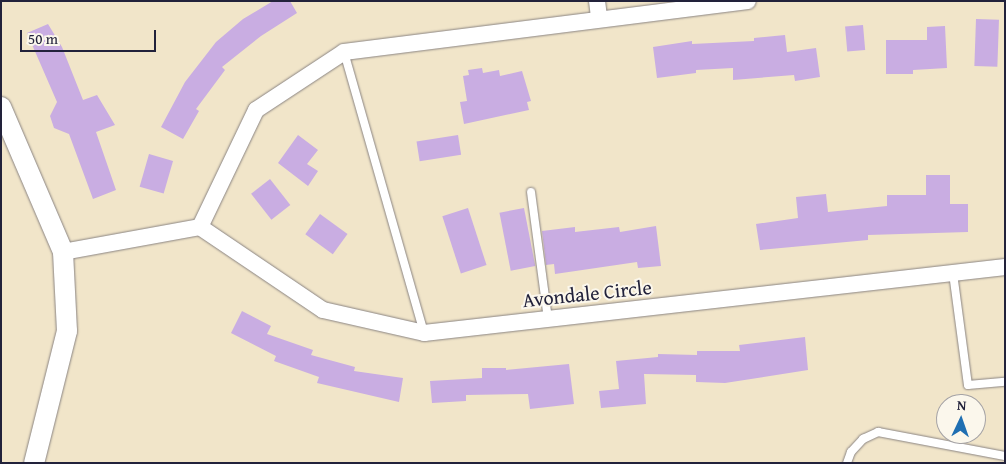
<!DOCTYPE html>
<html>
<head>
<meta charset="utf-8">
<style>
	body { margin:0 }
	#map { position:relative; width:1006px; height:464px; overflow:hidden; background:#f1e5c9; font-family:"Gentium Book Plus",serif }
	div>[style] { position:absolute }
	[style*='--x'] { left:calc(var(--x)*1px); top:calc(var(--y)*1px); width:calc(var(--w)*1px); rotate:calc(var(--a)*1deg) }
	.building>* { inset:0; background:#c9ade2; transform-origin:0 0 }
	.roads { filter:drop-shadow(0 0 1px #8a8482) drop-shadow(0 0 1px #8a8482) }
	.service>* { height:8px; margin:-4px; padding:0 4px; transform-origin:4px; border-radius:4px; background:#fff }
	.minor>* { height:16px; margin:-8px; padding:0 8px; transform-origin:8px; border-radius:8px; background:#fff }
	.tertiary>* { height:20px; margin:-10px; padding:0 10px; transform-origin:10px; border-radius:10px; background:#fff }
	span { translate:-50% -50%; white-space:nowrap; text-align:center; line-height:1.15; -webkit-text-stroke:4px #fbf7ec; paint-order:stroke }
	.street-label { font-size:20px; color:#22223b }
	.frame { position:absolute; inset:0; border:2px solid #22223b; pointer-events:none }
	.north { position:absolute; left:936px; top:394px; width:50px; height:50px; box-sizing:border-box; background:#fbf7ec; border:1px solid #a4a2a5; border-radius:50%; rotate:3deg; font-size:14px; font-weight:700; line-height:20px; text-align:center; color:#22223b }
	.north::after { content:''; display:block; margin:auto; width:18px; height:22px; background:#1f6fb2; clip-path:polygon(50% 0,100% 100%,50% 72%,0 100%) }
	.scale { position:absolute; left:20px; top:30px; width:136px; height:22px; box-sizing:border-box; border:2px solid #22223b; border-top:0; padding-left:6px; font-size:15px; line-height:18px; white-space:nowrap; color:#22223b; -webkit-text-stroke:4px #fbf7ec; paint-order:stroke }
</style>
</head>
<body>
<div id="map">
	<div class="building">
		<i style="clip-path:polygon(273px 1px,290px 1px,297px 13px,261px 36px,222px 67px,225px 70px,196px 109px,199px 111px,183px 139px,161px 127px,185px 82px,216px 42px,243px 19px)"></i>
		<i style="left:976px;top:19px;width:23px;height:47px;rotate:2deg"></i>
		<i style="clip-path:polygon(48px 24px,62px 47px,83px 100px,97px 95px,115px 125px,96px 132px,116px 190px,93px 199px,69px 134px,54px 128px,50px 116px,57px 102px,27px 33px)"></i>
		<i style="left:863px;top:25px;width:25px;height:18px;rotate:85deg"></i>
		<i style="clip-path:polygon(945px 26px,947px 68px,913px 70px,913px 74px,886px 74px,886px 40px,927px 40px,927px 27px)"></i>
		<i style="clip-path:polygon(785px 35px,787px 52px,816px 48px,820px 77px,795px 81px,794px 75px,733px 80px,733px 68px,696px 70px,696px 73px,657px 78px,653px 47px,692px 41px,692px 44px,754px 41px,754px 38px)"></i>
		<i style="clip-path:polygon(482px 68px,483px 73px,499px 70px,500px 76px,522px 71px,531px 101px,527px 102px,529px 110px,464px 124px,460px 102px,467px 101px,463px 76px,469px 75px,468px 70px)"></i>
		<i style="clip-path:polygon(298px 135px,318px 150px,307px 164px,318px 171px,308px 186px,278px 163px)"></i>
		<i style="left:458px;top:135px;width:20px;height:42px;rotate:81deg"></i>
		<i style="left:149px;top:154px;width:25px;height:34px;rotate:16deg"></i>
		<i style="clip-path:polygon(926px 175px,950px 175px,950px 204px,968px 204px,968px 232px,868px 235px,868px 240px,760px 250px,756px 224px,798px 218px,796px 197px,826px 194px,828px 212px,887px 206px,887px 195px,926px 195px)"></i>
		<i style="left:270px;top:179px;width:33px;height:24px;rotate:52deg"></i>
		<i style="left:468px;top:208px;width:60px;height:27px;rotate:72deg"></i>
		<i style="left:524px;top:208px;width:59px;height:25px;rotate:79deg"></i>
		<i style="left:320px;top:214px;width:34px;height:25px;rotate:36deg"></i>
		<i style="clip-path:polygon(656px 226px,661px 266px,638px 268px,637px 262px,555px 274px,554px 264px,546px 265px,542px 231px,575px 227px,575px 232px,619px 227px,620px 232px)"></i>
		<i style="clip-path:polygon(242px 311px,271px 326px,267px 334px,313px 350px,311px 355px,355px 367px,354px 371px,403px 378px,399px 402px,317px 383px,319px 377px,274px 361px,276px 356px,231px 333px)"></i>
		<i style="clip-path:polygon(805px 337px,808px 370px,725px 383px,696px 382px,696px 375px,644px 374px,646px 404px,601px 408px,599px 391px,619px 389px,616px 361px,658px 357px,658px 354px,697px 355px,697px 351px,740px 351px,739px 345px)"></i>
		<i style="clip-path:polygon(569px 364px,574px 404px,530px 409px,528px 394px,466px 395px,466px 401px,432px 403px,430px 381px,482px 378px,482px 368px,506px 368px,506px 370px)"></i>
	</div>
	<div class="roads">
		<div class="service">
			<i style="--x:344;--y:52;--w:292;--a:74.1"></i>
			<i style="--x:531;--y:192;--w:128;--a:82.4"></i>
			<i style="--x:953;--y:273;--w:113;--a:82.4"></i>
			<i style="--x:968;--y:385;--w:37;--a:-5"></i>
			<i style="--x:847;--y:463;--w:12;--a:-70"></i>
			<i style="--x:851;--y:452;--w:18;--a:-47"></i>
			<i style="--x:863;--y:439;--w:17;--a:-25"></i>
			<i style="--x:878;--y:432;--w:129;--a:10.7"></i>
		</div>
		<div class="minor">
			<i style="--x:597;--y:1;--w:17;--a:83"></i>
			<i style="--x:200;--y:227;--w:148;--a:34"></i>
			<i style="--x:323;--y:310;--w:104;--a:12.8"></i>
			<i style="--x:424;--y:333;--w:585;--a:-6.48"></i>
			<i style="--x:200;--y:227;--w:130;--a:-64.4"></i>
			<i style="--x:256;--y:110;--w:105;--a:-33.4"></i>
			<i style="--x:344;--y:52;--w:407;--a:-7.2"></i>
			<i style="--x:63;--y:252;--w:139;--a:-10.3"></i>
		</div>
		<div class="tertiary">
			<i style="--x:1;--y:107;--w:158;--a:66.8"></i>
			<i style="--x:63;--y:252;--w:79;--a:87.1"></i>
			<i style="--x:67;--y:331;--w:136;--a:104"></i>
		</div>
	</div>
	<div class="street-label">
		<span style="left:587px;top:293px;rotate:-6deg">Avondale Circle</span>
	</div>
	<div class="frame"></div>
	<div class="north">N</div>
	<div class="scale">50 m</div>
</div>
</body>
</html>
